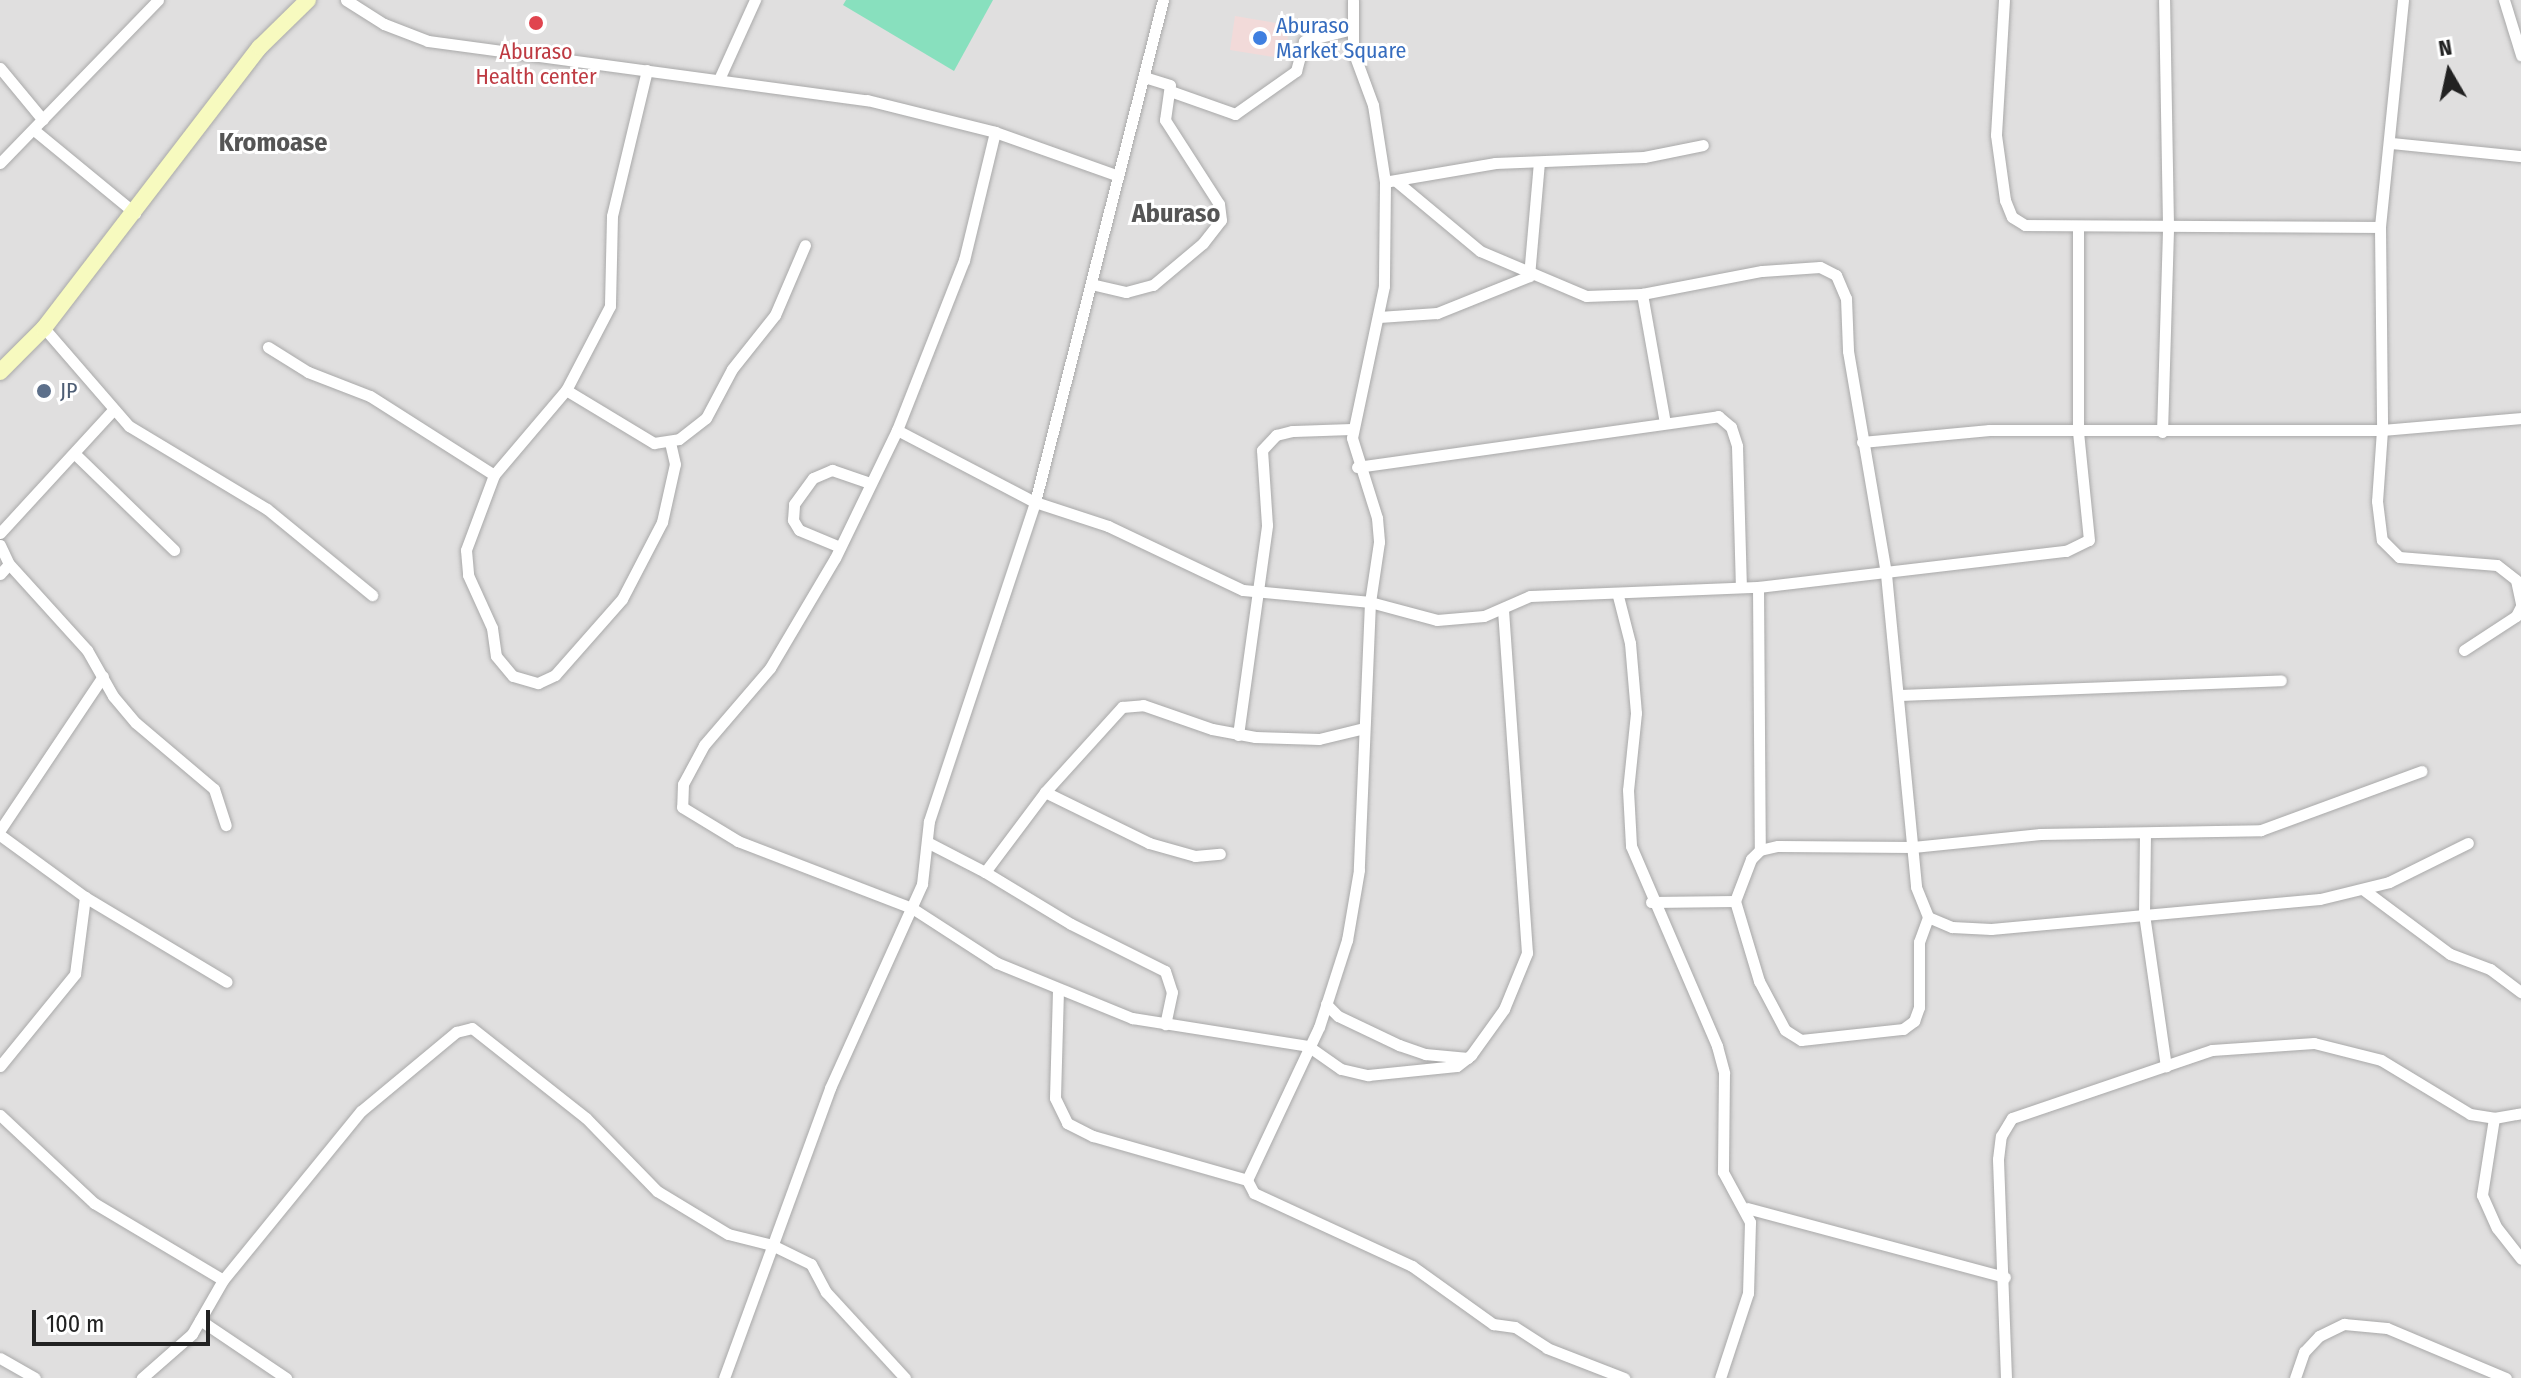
<!DOCTYPE html>
<html>
<head>
<meta charset="utf-8">
<style>
	body { margin:0 }
	#map { position:relative; width:2521px; height:1378px; overflow:hidden; background:#f2efe9; font-family:"Fira Sans Condensed",sans-serif }
	div>[style] { position:absolute }
	[style*='--x'] { left:calc(var(--x)*1px); top:calc(var(--y)*1px); width:calc(var(--w)*1px); rotate:calc(var(--a)*1deg) }
	.residential>* { inset:0; background:#e0dfdf }
	.commercial>* { inset:0; background:#f2dad9 }
	.pitch>* { inset:0; background:#88e0be }
	.roads { filter:drop-shadow(0 0 2px #a9a9a9) drop-shadow(0 0 2px #a9a9a9) }
	.street>* { height:11px; margin:-5.5px; padding:0 5.5px; transform-origin:5.5px; border-radius:5.5px; background:#fff }
	.secondary>* { height:16px; margin:-8px; padding:0 8px; transform-origin:8px; border-radius:8px; background:#f7fabf }
	.dots>* { width:22px; height:22px; translate:-50% -50%; box-sizing:border-box; border:4px solid #fff; border-radius:50% }
	span { translate:-50% -50%; white-space:nowrap; text-align:center; line-height:1.15; -webkit-text-stroke:6px #fff; paint-order:stroke }
	.shop-label { font-size:22px; color:#366cbe }
	.left { translate:0 -50%; text-align:left }
	.health-label { font-size:22px; color:#be3a42 }
	.service-label { font-size:22px; color:#4e5e75 }
	.quarter-label { font-size:26px; color:#555; font-weight:700 }
	.north { position:absolute; left:2409px; top:32px; width:80px; height:80px; -webkit-text-stroke:6px #fff; paint-order:stroke; rotate:351deg; font-size:22px; font-weight:700; line-height:32px; text-align:center; color:#222 }
	.north::after { content:''; display:block; margin:auto; width:28px; height:36px; background:#222; clip-path:polygon(50% 0,100% 100%,50% 72%,0 100%) }
	.scale { position:absolute; left:32px; top:1310px; width:178px; height:36px; box-sizing:border-box; border:4px solid #222; border-top:0; padding-left:10px; font-size:24px; line-height:28px; white-space:nowrap; color:#222; -webkit-text-stroke:6px #fff; paint-order:stroke }
</style>
</head>
<body>
<div id="map">
	<div class="residential">
		<div style="clip-path:polygon(0 0,2521px 0,2521px 1378px,0 1378px)"></div>
	</div>
	<div class="commercial">
		<div style="clip-path:polygon(1235px 16px,1288px 25px,1287px 59px,1230px 50px)"></div>
	</div>
	<div class="pitch">
		<div style="clip-path:polygon(846px 0,993px 0,954px 71px,843px 5px)"></div>
	</div>
	<div class="roads">
		<div class="street">
			<div style="--x:346;--y:0;--w:45;--a:32.3"></div>
			<div style="--x:384;--y:24;--w:47;--a:21.1"></div>
			<div style="--x:428;--y:41;--w:443;--a:7.7"></div>
			<div style="--x:867;--y:100;--w:132;--a:14"></div>
			<div style="--x:995;--y:132;--w:128;--a:19.6"></div>
			<div style="--x:1353;--y:0;--w:51;--a:90"></div>
			<div style="--x:1353;--y:51;--w:58;--a:69.7"></div>
			<div style="--x:1373;--y:105;--w:78;--a:81.1"></div>
			<div style="--x:1385;--y:182;--w:104;--a:90.6"></div>
			<div style="--x:1384;--y:286;--w:155;--a:101.9"></div>
			<div style="--x:1352;--y:438;--w:84;--a:72.6"></div>
			<div style="--x:1377;--y:518;--w:24;--a:85"></div>
			<div style="--x:1379;--y:542;--w:61;--a:98.5"></div>
			<div style="--x:1370;--y:602;--w:268;--a:92.4"></div>
			<div style="--x:1359;--y:870;--w:71;--a:99.7"></div>
			<div style="--x:1347;--y:940;--w:91;--a:107.8"></div>
			<div style="--x:1319;--y:1027;--w:169;--a:115.2"></div>
			<div style="--x:1247;--y:1180;--w:15;--a:62"></div>
			<div style="--x:1254;--y:1193;--w:174;--a:24.8"></div>
			<div style="--x:1412;--y:1266;--w:100;--a:35.6"></div>
			<div style="--x:1493;--y:1324;--w:22;--a:8"></div>
			<div style="--x:1515;--y:1327;--w:38;--a:33"></div>
			<div style="--x:1547;--y:1348;--w:83;--a:21.3"></div>
			<div style="--x:2004;--y:0;--w:135;--a:93.4"></div>
			<div style="--x:1996;--y:135;--w:66;--a:82.1"></div>
			<div style="--x:2005;--y:200;--w:18;--a:68"></div>
			<div style="--x:2012;--y:217;--w:15;--a:32"></div>
			<div style="--x:2025;--y:225;--w:355;--a:0.3"></div>
			<div style="--x:2403;--y:0;--w:228;--a:95.8"></div>
			<div style="--x:2380;--y:227;--w:203;--a:89.4"></div>
			<div style="--x:2382;--y:430;--w:71;--a:94"></div>
			<div style="--x:2377;--y:501;--w:39;--a:83"></div>
			<div style="--x:2382;--y:540;--w:24;--a:45"></div>
			<div style="--x:2399;--y:557;--w:98;--a:4.7"></div>
			<div style="--x:2497;--y:565;--w:24;--a:38"></div>
			<div style="--x:2516;--y:580;--w:24;--a:78"></div>
			<div style="--x:2504;--y:0;--w:58;--a:72.8"></div>
			<div style="--x:0;--y:68;--w:67;--a:50.4"></div>
			<div style="--x:647;--y:70;--w:150;--a:103.5"></div>
			<div style="--x:612;--y:216;--w:90;--a:91.3"></div>
			<div style="--x:610;--y:306;--w:95;--a:117.6"></div>
			<div style="--x:566;--y:390;--w:111;--a:130.3"></div>
			<div style="--x:494;--y:475;--w:80;--a:110.5"></div>
			<div style="--x:466;--y:550;--w:25;--a:85"></div>
			<div style="--x:468;--y:575;--w:58;--a:65.6"></div>
			<div style="--x:492;--y:628;--w:28;--a:82"></div>
			<div style="--x:496;--y:656;--w:26;--a:50"></div>
			<div style="--x:513;--y:676;--w:26;--a:16"></div>
			<div style="--x:538;--y:683;--w:19;--a:-25"></div>
			<div style="--x:555;--y:675;--w:101;--a:-48.6"></div>
			<div style="--x:622;--y:599;--w:87;--a:-62.5"></div>
			<div style="--x:662;--y:522;--w:59;--a:-77.4"></div>
			<div style="--x:675;--y:464;--w:22;--a:-103"></div>
			<div style="--x:720;--y:77;--w:85;--a:-65.6"></div>
			<div style="--x:1173;--y:92;--w:66;--a:19.5"></div>
			<div style="--x:1235;--y:114;--w:75;--a:-35.2"></div>
			<div style="--x:1296;--y:71;--w:31;--a:-75"></div>
			<div style="--x:1304;--y:41;--w:49;--a:-14"></div>
			<div style="--x:34;--y:130;--w:131;--a:39.4"></div>
			<div style="--x:995;--y:132;--w:132;--a:103.6"></div>
			<div style="--x:964;--y:260;--w:183;--a:111.5"></div>
			<div style="--x:897;--y:430;--w:142;--a:115.8"></div>
			<div style="--x:835;--y:558;--w:128;--a:120.6"></div>
			<div style="--x:770;--y:668;--w:101;--a:130.6"></div>
			<div style="--x:704;--y:745;--w:44;--a:118.3"></div>
			<div style="--x:683;--y:784;--w:23;--a:92"></div>
			<div style="--x:682;--y:807;--w:66;--a:31.3"></div>
			<div style="--x:738;--y:841;--w:186;--a:21.1"></div>
			<div style="--x:912;--y:908;--w:101;--a:32.9"></div>
			<div style="--x:997;--y:963;--w:146;--a:22.2"></div>
			<div style="--x:1132;--y:1018;--w:178;--a:9"></div>
			<div style="--x:1308;--y:1046;--w:40;--a:34.9"></div>
			<div style="--x:1341;--y:1069;--w:28;--a:13"></div>
			<div style="--x:1368;--y:1075;--w:89;--a:-5.8"></div>
			<div style="--x:1457;--y:1066;--w:18;--a:-38"></div>
			<div style="--x:1471;--y:1055;--w:57;--a:-54.3"></div>
			<div style="--x:1504;--y:1009;--w:61;--a:-67.7"></div>
			<div style="--x:1527;--y:953;--w:345;--a:-94"></div>
			<div style="--x:2392;--y:143;--w:130;--a:5.8"></div>
			<div style="--x:0;--y:163;--w:227;--a:-45.9"></div>
			<div style="--x:1390;--y:181;--w:107;--a:-9.7"></div>
			<div style="--x:1495;--y:163;--w:149;--a:-2.3"></div>
			<div style="--x:1644;--y:157;--w:60;--a:-11.5"></div>
			<div style="--x:1396;--y:181;--w:109;--a:39.8"></div>
			<div style="--x:1480;--y:251;--w:115;--a:23"></div>
			<div style="--x:1586;--y:296;--w:56;--a:-2"></div>
			<div style="--x:1642;--y:294;--w:122;--a:-10.9"></div>
			<div style="--x:1762;--y:271;--w:58;--a:-3.9"></div>
			<div style="--x:1820;--y:267;--w:18;--a:27"></div>
			<div style="--x:1836;--y:275;--w:25;--a:67"></div>
			<div style="--x:1846;--y:298;--w:53;--a:87.8"></div>
			<div style="--x:1848;--y:351;--w:226;--a:80.3"></div>
			<div style="--x:1886;--y:574;--w:314;--a:84.5"></div>
			<div style="--x:1916;--y:887;--w:32;--a:68"></div>
			<div style="--x:1928;--y:917;--w:26;--a:23"></div>
			<div style="--x:1952;--y:927;--w:39;--a:3"></div>
			<div style="--x:1991;--y:929;--w:330;--a:-5.2"></div>
			<div style="--x:2320;--y:899;--w:71;--a:-13.8"></div>
			<div style="--x:2389;--y:882;--w:88;--a:-26.3"></div>
			<div style="--x:1529;--y:276;--w:114;--a:-85"></div>
			<div style="--x:1091;--y:284;--w:36;--a:13"></div>
			<div style="--x:1126;--y:292;--w:28;--a:-15"></div>
			<div style="--x:1153;--y:285;--w:65;--a:-40"></div>
			<div style="--x:1203;--y:243;--w:29;--a:-52"></div>
			<div style="--x:1221;--y:220;--w:16;--a:-97"></div>
			<div style="--x:1219;--y:204;--w:100;--a:-122.7"></div>
			<div style="--x:1165;--y:120;--w:35;--a:-82"></div>
			<div style="--x:1170;--y:85;--w:27;--a:-163"></div>
			<div style="--x:1642;--y:294;--w:131;--a:79.9"></div>
			<div style="--x:1379;--y:317;--w:58;--a:-3.9"></div>
			<div style="--x:1437;--y:313;--w:99;--a:-21.9"></div>
			<div style="--x:44;--y:328;--w:130;--a:49.1"></div>
			<div style="--x:129;--y:426;--w:161;--a:31"></div>
			<div style="--x:267;--y:509;--w:136;--a:39.3"></div>
			<div style="--x:268;--y:347;--w:47;--a:32"></div>
			<div style="--x:308;--y:372;--w:66;--a:21.2"></div>
			<div style="--x:370;--y:396;--w:147;--a:32.5"></div>
			<div style="--x:566;--y:390;--w:103;--a:31.1"></div>
			<div style="--x:654;--y:443;--w:25;--a:-9"></div>
			<div style="--x:679;--y:439;--w:34;--a:-38"></div>
			<div style="--x:706;--y:418;--w:55;--a:-62"></div>
			<div style="--x:732;--y:369;--w:69;--a:-51.5"></div>
			<div style="--x:775;--y:315;--w:76;--a:-66.8"></div>
			<div style="--x:897;--y:430;--w:156;--a:27.6"></div>
			<div style="--x:1035;--y:502;--w:77;--a:18.2"></div>
			<div style="--x:1108;--y:526;--w:149;--a:25.4"></div>
			<div style="--x:1243;--y:590;--w:128;--a:5.4"></div>
			<div style="--x:1370;--y:602;--w:69;--a:15"></div>
			<div style="--x:1437;--y:620;--w:47;--a:-4.9"></div>
			<div style="--x:1484;--y:616;--w:50;--a:-23.5"></div>
			<div style="--x:1530;--y:596;--w:228;--a:-2.3"></div>
			<div style="--x:1758;--y:587;--w:310;--a:-6.7"></div>
			<div style="--x:2066;--y:551;--w:25;--a:-26"></div>
			<div style="--x:2089;--y:540;--w:110;--a:-95.8"></div>
			<div style="--x:2078;--y:431;--w:203;--a:-90"></div>
			<div style="--x:2162;--y:432;--w:207;--a:-88.3"></div>
			<div style="--x:2168;--y:225;--w:225;--a:-91"></div>
			<div style="--x:1862;--y:442;--w:128;--a:-5.4"></div>
			<div style="--x:1989;--y:430;--w:393;--a:0"></div>
			<div style="--x:2382;--y:430;--w:140;--a:-4.9"></div>
			<div style="--x:75;--y:454;--w:138;--a:44.1"></div>
			<div style="--x:1357;--y:467;--w:365;--a:-8"></div>
			<div style="--x:1718;--y:416;--w:17;--a:40"></div>
			<div style="--x:1731;--y:427;--w:20;--a:72"></div>
			<div style="--x:1737;--y:446;--w:139;--a:88.4"></div>
			<div style="--x:0;--y:533;--w:168;--a:-47.4"></div>
			<div style="--x:0;--y:545;--w:21;--a:65"></div>
			<div style="--x:9;--y:564;--w:116;--a:47.8"></div>
			<div style="--x:87;--y:650;--w:53;--a:60.5"></div>
			<div style="--x:113;--y:696;--w:35;--a:50"></div>
			<div style="--x:136;--y:723;--w:102;--a:40.2"></div>
			<div style="--x:214;--y:789;--w:38;--a:72"></div>
			<div style="--x:840;--y:547;--w:44;--a:-157.5"></div>
			<div style="--x:799;--y:530;--w:12;--a:-121"></div>
			<div style="--x:793;--y:520;--w:16;--a:-86"></div>
			<div style="--x:794;--y:504;--w:32;--a:-54"></div>
			<div style="--x:813;--y:478;--w:21;--a:-23"></div>
			<div style="--x:832;--y:470;--w:40;--a:18.9"></div>
			<div style="--x:0;--y:574;--w:13;--a:-48"></div>
			<div style="--x:1758;--y:587;--w:263;--a:89.6"></div>
			<div style="--x:1618;--y:596;--w:49;--a:75.7"></div>
			<div style="--x:1630;--y:643;--w:70;--a:85.1"></div>
			<div style="--x:1636;--y:713;--w:77;--a:95.9"></div>
			<div style="--x:1628;--y:790;--w:56;--a:86.9"></div>
			<div style="--x:1631;--y:846;--w:218;--a:66.7"></div>
			<div style="--x:1717;--y:1046;--w:28;--a:75"></div>
			<div style="--x:1724;--y:1073;--w:99;--a:90.6"></div>
			<div style="--x:1723;--y:1172;--w:57;--a:61.6"></div>
			<div style="--x:1750;--y:1222;--w:71;--a:91.6"></div>
			<div style="--x:1748;--y:1293;--w:89;--a:108.2"></div>
			<div style="--x:2464;--y:650;--w:62;--a:-33.2"></div>
			<div style="--x:2516;--y:616;--w:11;--a:-63"></div>
			<div style="--x:1899;--y:695;--w:382;--a:-2.2"></div>
			<div style="--x:1238;--y:735;--w:212;--a:-82.1"></div>
			<div style="--x:1267;--y:525;--w:75;--a:-93.8"></div>
			<div style="--x:1262;--y:450;--w:21;--a:-47"></div>
			<div style="--x:1276;--y:435;--w:16;--a:-14"></div>
			<div style="--x:1292;--y:431;--w:61;--a:-1.9"></div>
			<div style="--x:1045;--y:792;--w:116;--a:26.1"></div>
			<div style="--x:1149;--y:843;--w:48;--a:15.8"></div>
			<div style="--x:1195;--y:856;--w:25;--a:-5"></div>
			<div style="--x:0;--y:830;--w:185;--a:-56.2"></div>
			<div style="--x:2145;--y:833;--w:81;--a:90.7"></div>
			<div style="--x:2144;--y:914;--w:154;--a:81.8"></div>
			<div style="--x:0;--y:835;--w:105;--a:36.1"></div>
			<div style="--x:85;--y:897;--w:165;--a:30.9"></div>
			<div style="--x:927;--y:842;--w:65;--a:27.3"></div>
			<div style="--x:985;--y:872;--w:100;--a:-53.1"></div>
			<div style="--x:1045;--y:792;--w:115;--a:-47.8"></div>
			<div style="--x:1122;--y:707;--w:21;--a:-5"></div>
			<div style="--x:1143;--y:705;--w:73;--a:19.2"></div>
			<div style="--x:1212;--y:729;--w:44;--a:10.5"></div>
			<div style="--x:1255;--y:737;--w:64;--a:1.8"></div>
			<div style="--x:1319;--y:739;--w:46;--a:-13.7"></div>
			<div style="--x:985;--y:872;--w:100;--a:31.2"></div>
			<div style="--x:1071;--y:924;--w:105;--a:26.6"></div>
			<div style="--x:1165;--y:971;--w:22;--a:72"></div>
			<div style="--x:1172;--y:992;--w:33;--a:102"></div>
			<div style="--x:2364;--y:890;--w:107;--a:36.7"></div>
			<div style="--x:2450;--y:954;--w:43;--a:20.6"></div>
			<div style="--x:2490;--y:969;--w:39;--a:37"></div>
			<div style="--x:1735;--y:901;--w:84;--a:73.3"></div>
			<div style="--x:1759;--y:981;--w:55;--a:62"></div>
			<div style="--x:1785;--y:1030;--w:19;--a:32"></div>
			<div style="--x:1801;--y:1040;--w:103;--a:-6.2"></div>
			<div style="--x:1903;--y:1029;--w:14;--a:-36"></div>
			<div style="--x:1914;--y:1021;--w:15;--a:-70"></div>
			<div style="--x:1919;--y:1007;--w:65;--a:-90"></div>
			<div style="--x:1919;--y:942;--w:27;--a:-70"></div>
			<div style="--x:1651;--y:902;--w:84;--a:-0.7"></div>
			<div style="--x:1735;--y:901;--w:45;--a:-69.1"></div>
			<div style="--x:1751;--y:859;--w:13;--a:-45"></div>
			<div style="--x:1760;--y:850;--w:18;--a:-13"></div>
			<div style="--x:1778;--y:846;--w:135;--a:0.4"></div>
			<div style="--x:1913;--y:847;--w:128;--a:-5.8"></div>
			<div style="--x:2040;--y:834;--w:221;--a:-1"></div>
			<div style="--x:2261;--y:830;--w:171;--a:-20.2"></div>
			<div style="--x:1058;--y:990;--w:108;--a:91.6"></div>
			<div style="--x:1055;--y:1098;--w:28;--a:64"></div>
			<div style="--x:1067;--y:1123;--w:29;--a:27"></div>
			<div style="--x:1093;--y:1136;--w:160;--a:15.9"></div>
			<div style="--x:1326;--y:1004;--w:17;--a:45"></div>
			<div style="--x:1338;--y:1016;--w:68;--a:25.4"></div>
			<div style="--x:1399;--y:1045;--w:28;--a:19"></div>
			<div style="--x:1425;--y:1054;--w:43;--a:5.3"></div>
			<div style="--x:0;--y:1066;--w:119;--a:-50.8"></div>
			<div style="--x:75;--y:974;--w:78;--a:-82.6"></div>
			<div style="--x:0;--y:1115;--w:129;--a:43.1"></div>
			<div style="--x:94;--y:1203;--w:150;--a:30.8"></div>
			<div style="--x:223;--y:1280;--w:62;--a:119.9"></div>
			<div style="--x:192;--y:1334;--w:67;--a:138.7"></div>
			<div style="--x:2494;--y:1118;--w:78;--a:98.9"></div>
			<div style="--x:2482;--y:1195;--w:36;--a:66"></div>
			<div style="--x:2497;--y:1228;--w:39;--a:52"></div>
			<div style="--x:1747;--y:1208;--w:267;--a:15"></div>
			<div style="--x:223;--y:1280;--w:218;--a:-50.8"></div>
			<div style="--x:361;--y:1111;--w:124;--a:-39.7"></div>
			<div style="--x:456;--y:1032;--w:16;--a:-14"></div>
			<div style="--x:472;--y:1028;--w:145;--a:38.3"></div>
			<div style="--x:586;--y:1118;--w:102;--a:45.8"></div>
			<div style="--x:657;--y:1191;--w:83;--a:31.2"></div>
			<div style="--x:728;--y:1234;--w:45;--a:14"></div>
			<div style="--x:772;--y:1245;--w:43;--a:26"></div>
			<div style="--x:811;--y:1264;--w:32;--a:62"></div>
			<div style="--x:826;--y:1292;--w:117;--a:47.4"></div>
			<div style="--x:200;--y:1320;--w:104;--a:34"></div>
			<div style="--x:0;--y:1358;--w:40;--a:29.7"></div>
			<div style="--x:724;--y:1378;--w:309;--a:-69.9"></div>
			<div style="--x:830;--y:1088;--w:224;--a:-65.7"></div>
			<div style="--x:922;--y:884;--w:63;--a:-83.7"></div>
			<div style="--x:929;--y:821;--w:336;--a:-71.6"></div>
			<div style="--x:1035;--y:502;--w:518;--a:-75.7"></div>
			<div style="--x:2006;--y:1378;--w:219;--a:-92.1"></div>
			<div style="--x:1998;--y:1159;--w:23;--a:-83"></div>
			<div style="--x:2001;--y:1136;--w:21;--a:-59"></div>
			<div style="--x:2012;--y:1118;--w:211;--a:-18.8"></div>
			<div style="--x:2212;--y:1050;--w:102;--a:-3.9"></div>
			<div style="--x:2314;--y:1043;--w:69;--a:14.2"></div>
			<div style="--x:2381;--y:1060;--w:104;--a:31.2"></div>
			<div style="--x:2470;--y:1114;--w:24;--a:9"></div>
			<div style="--x:2494;--y:1118;--w:27;--a:-10"></div>
			<div style="--x:2295;--y:1378;--w:28;--a:-71"></div>
			<div style="--x:2304;--y:1352;--w:22;--a:-47"></div>
			<div style="--x:2319;--y:1336;--w:28;--a:-26"></div>
			<div style="--x:2344;--y:1324;--w:43;--a:5.3"></div>
			<div style="--x:2387;--y:1328;--w:129;--a:22.8"></div>
		</div>
		<div class="secondary">
			<div style="--x:0;--y:372;--w:62;--a:-45"></div>
			<div style="--x:44;--y:328;--w:354;--a:-52.5"></div>
			<div style="--x:260;--y:47;--w:67;--a:-44.4"></div>
		</div>
	</div>
	<div class="dots">
		<div style="left:536px;top:23px;background:#e0444e"></div>
		<div style="left:1260px;top:38px;background:#3f7fe0"></div>
		<div style="left:44px;top:391px;background:#5c6f8a"></div>
	</div>
	<div class="shop-label">
		<span class="left" style="left:1276px;top:38px">Aburaso<br>Market Square</span>
	</div>
	<div class="health-label">
		<span style="left:536px;top:64px">Aburaso<br>Health center</span>
	</div>
	<div class="service-label">
		<span class="left" style="left:60px;top:391px">JP</span>
	</div>
	<div class="quarter-label">
		<span style="left:273px;top:143px">Kromoase</span>
		<span style="left:1176px;top:214px">Aburaso</span>
	</div>
	<div class="north">N</div>
	<div class="scale">100 m</div>
</div>
</body>
</html>
